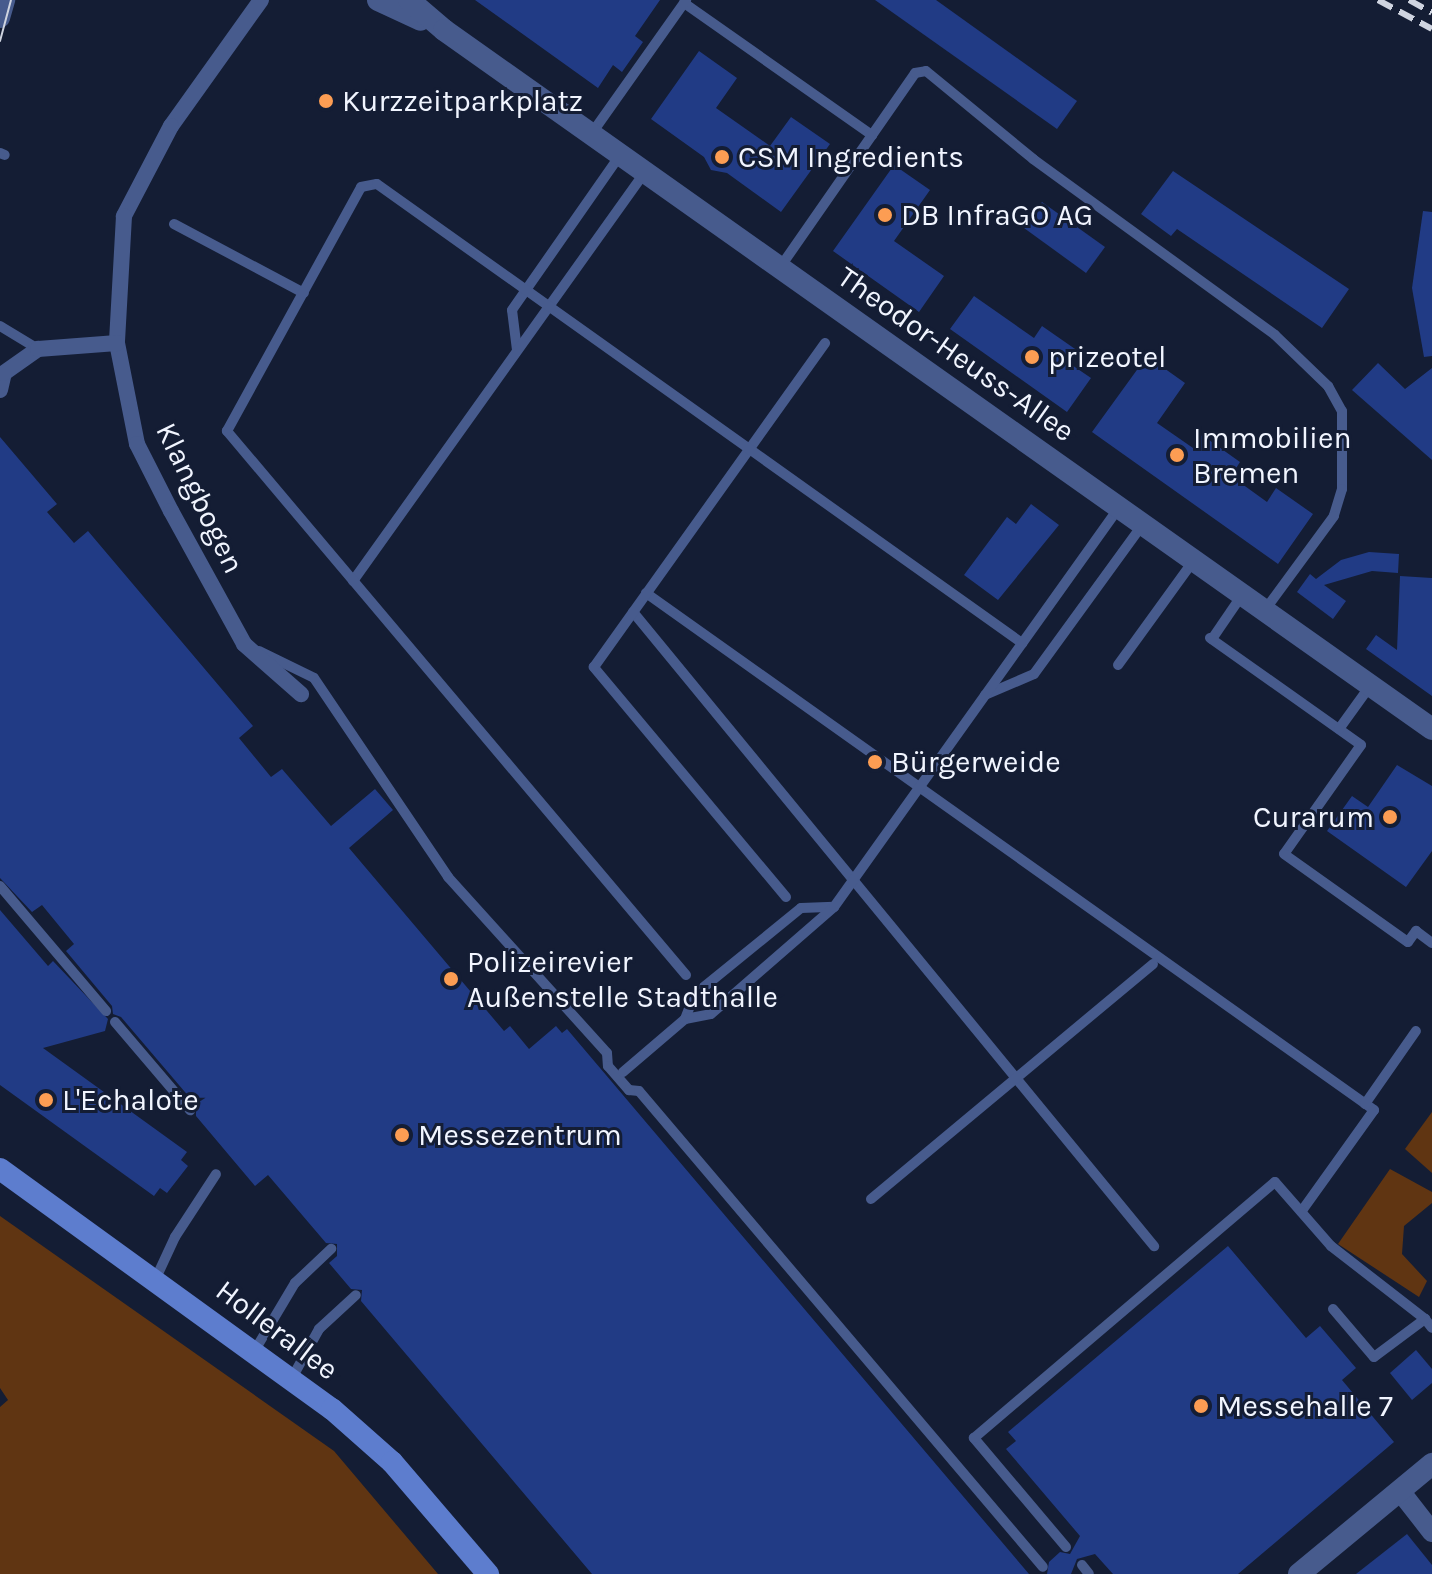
<!DOCTYPE html>
<html>
<head>
<meta charset="utf-8">
<style>
	body { margin:0 }
	#map { position:relative; width:1432px; height:1574px; overflow:hidden; background:#141d34; font-family:Karla,sans-serif }
	div>[style] { position:absolute }
	[style*='--x'] { left:calc(var(--x)*1px); top:calc(var(--y)*1px); width:calc(var(--w)*1px); rotate:calc(var(--a)*1deg) }
	.forest>* { inset:0; background:#603512 }
	.building>* { inset:0; background:#213b85 }
	.service>* { height:10px; margin:-5px; padding:0 5px; transform-origin:5px; border-radius:5px; background:#475b8d }
	.pedestrian>* { height:16px; margin:-8px; padding:0 8px; transform-origin:8px; border-radius:8px; background:#475b8d }
	.minor>* { height:20px; margin:-10px; padding:0 10px; transform-origin:10px; border-radius:10px; background:#475b8d }
	.tertiary>* { height:22px; margin:-11px; padding:0 11px; transform-origin:11px; border-radius:11px; background:#475b8d }
	.secondary>* { height:22px; margin:-11px; padding:0 11px; transform-origin:11px; border-radius:11px; background:#5d7dce }
	.tram>* { height:2px; margin:-1px; padding:0 1px; transform-origin:1px; border-radius:1px; background:#cfd4e0 }
	.rail>* { height:6px; margin-top:-3px; transform-origin:0; background:repeating-linear-gradient(90deg,#cfd4e0 0 16px,transparent 0 24px) }
	.dots>* { width:22px; height:22px; translate:-50% -50%; box-sizing:border-box; border:4px solid #141d34; border-radius:50% }
	span { translate:-50% -50%; white-space:nowrap; text-align:center; line-height:1.15; -webkit-text-stroke:6px #141d34; paint-order:stroke }
	.poi-label { font-size:30px; color:#f1f5ff }
	.left { translate:0 -50%; text-align:left }
	.right { translate:-100% -50%; text-align:right }
	.street-label { font-size:30px; color:#f1f5ff }
</style>
</head>
<body>
<div id="map">
	<div class="forest">
		<div style="clip-path:polygon(1432px 1112px,1432px 1173px,1405px 1149px)"></div>
		<div style="clip-path:polygon(1390px 1169px,1432px 1192px,1432px 1203px,1404px 1226px,1402px 1254px,1427px 1281px,1419px 1297px,1338px 1244px)"></div>
		<div style="clip-path:polygon(0 1216px,334px 1451px,438px 1574px,0 1574px,0 1407px,8px 1400px,0 1388px)"></div>
	</div>
	<div class="building">
		<div style="clip-path:polygon(475px 0,660px 0,635px 36px,643px 42px,622px 72px,613px 65px,598px 88px)"></div>
		<div style="clip-path:polygon(875px 0,936px 0,1077px 101px,1057px 129px)"></div>
		<div style="clip-path:polygon(699px 51px,737px 78px,716px 108px,770px 146px,791px 117px,830px 144px,781px 212px,727px 173px,711px 170px,704px 157px,651px 119px)"></div>
		<div style="clip-path:polygon(894px 165px,930px 190px,894px 241px,944px 276px,919px 312px,833px 251px)"></div>
		<div style="clip-path:polygon(1173px 171px,1349px 289px,1322px 328px,1177px 229px,1171px 236px,1141px 214px)"></div>
		<div style="clip-path:polygon(1042px 202px,1105px 247px,1086px 273px,1024px 228px)"></div>
		<div style="clip-path:polygon(1423px 211px,1432px 212px,1432px 356px,1424px 357px,1412px 288px)"></div>
		<div style="clip-path:polygon(974px 296px,1034px 338px,1042px 326px,1078px 351px,1069px 363px,1091px 378px,1067px 412px,950px 329px)"></div>
		<div style="clip-path:polygon(1147px 356px,1185px 383px,1157px 423px,1193px 448px,1202px 435px,1240px 462px,1231px 476px,1267px 502px,1276px 488px,1313px 514px,1278px 564px,1092px 432px)"></div>
		<div style="clip-path:polygon(1378px 363px,1405px 389px,1432px 368px,1432px 460px,1352px 390px)"></div>
		<div style="clip-path:polygon(0 437px,57px 504px,47px 512px,74px 543px,88px 531px,253px 726px,239px 738px,271px 777px,282px 769px,331px 826px,375px 789px,393px 810px,349px 848px,504px 1031px,510px 1026px,529px 1049px,556px 1026px,562px 1033px,567px 1029px,1029px 1574px,592px 1574px,361px 1301px,362px 1290px,351px 1289px,329px 1263px,337px 1256px,337px 1244px,326px 1243px,268px 1175px,255px 1186px,196px 1116px,196px 1105px,121px 1017px,113px 1014px,112px 1006px,66px 951px,74px 944px,42px 905px,32px 912px,0 878px)"></div>
		<div style="clip-path:polygon(1031px 504px,1059px 525px,998px 600px,964px 575px,1007px 517px,1016px 524px)"></div>
		<div style="clip-path:polygon(1369px 552px,1399px 554px,1398px 573px,1372px 571px,1324px 585px,1346px 601px,1333px 619px,1297px 592px,1310px 574px,1316px 579px,1341px 560px)"></div>
		<div style="clip-path:polygon(1400px 576px,1432px 578px,1432px 696px,1366px 649px,1376px 635px,1397px 650px)"></div>
		<div style="clip-path:polygon(1397px 765px,1432px 786px,1432px 851px,1406px 887px,1327px 831px,1352px 796px,1368px 807px)"></div>
		<div style="clip-path:polygon(0 910px,48px 966px,53px 961px,108px 1019px,105px 1031px,43px 1048px,187px 1152px,181px 1160px,188px 1166px,167px 1193px,160px 1188px,154px 1196px,0 1085px)"></div>
		<div style="clip-path:polygon(1228px 1246px,1306px 1338px,1320px 1326px,1356px 1368px,1342px 1380px,1394px 1442px,1238px 1574px,1113px 1574px,1095px 1554px,1077px 1559px,1071px 1574px,1047px 1574px,1049px 1562px,1060px 1552px,1070px 1554px,1080px 1536px,1006px 1449px,1016px 1441px,1008px 1432px)"></div>
		<div style="clip-path:polygon(1416px 1350px,1432px 1369px,1432px 1383px,1412px 1400px,1390px 1373px)"></div>
		<div style="clip-path:polygon(1407px 1534px,1432px 1565px,1432px 1574px,1356px 1574px)"></div>
	</div>
	<div class="service">
		<div style="--x:684;--y:3;--w:230;--a:35.1"></div>
		<div style="--x:592;--y:133;--w:163;--a:-54.7"></div>
		<div style="--x:0;--y:153;--w:5;--a:22"></div>
		<div style="--x:174;--y:224;--w:147;--a:28"></div>
		<div style="--x:781;--y:266;--w:235;--a:-55.2"></div>
		<div style="--x:915;--y:73;--w:11;--a:-10"></div>
		<div style="--x:926;--y:71;--w:139;--a:39.4"></div>
		<div style="--x:1033;--y:159;--w:299;--a:36"></div>
		<div style="--x:1275;--y:335;--w:74;--a:43.9"></div>
		<div style="--x:1328;--y:386;--w:29;--a:61"></div>
		<div style="--x:1342;--y:411;--w:78;--a:90"></div>
		<div style="--x:1342;--y:489;--w:28;--a:107"></div>
		<div style="--x:1334;--y:516;--w:117;--a:126.3"></div>
		<div style="--x:0;--y:326;--w:44;--a:31.2"></div>
		<div style="--x:517;--y:350;--w:40;--a:-97.1"></div>
		<div style="--x:512;--y:310;--w:189;--a:-55.1"></div>
		<div style="--x:353;--y:581;--w:503;--a:-54.48"></div>
		<div style="--x:646;--y:593;--w:893;--a:35.38"></div>
		<div style="--x:1374;--y:1110;--w:125;--a:125.6"></div>
		<div style="--x:633;--y:612;--w:821;--a:50.59"></div>
		<div style="--x:1210;--y:638;--w:185;--a:35.3"></div>
		<div style="--x:1361;--y:745;--w:133;--a:125.2"></div>
		<div style="--x:1284;--y:854;--w:152;--a:35.4"></div>
		<div style="--x:1408;--y:942;--w:14;--a:-54"></div>
		<div style="--x:1416;--y:931;--w:20;--a:37"></div>
		<div style="--x:1212;--y:639;--w:53;--a:-55.7"></div>
		<div style="--x:259;--y:651;--w:61;--a:26.1"></div>
		<div style="--x:314;--y:678;--w:240;--a:56"></div>
		<div style="--x:448;--y:877;--w:237;--a:47.9"></div>
		<div style="--x:607;--y:1053;--w:13;--a:86"></div>
		<div style="--x:608;--y:1066;--w:32;--a:49"></div>
		<div style="--x:629;--y:1090;--w:10;--a:6"></div>
		<div style="--x:639;--y:1091;--w:624;--a:49.68"></div>
		<div style="--x:1118;--y:665;--w:130;--a:-54.1"></div>
		<div style="--x:985;--y:695;--w:53;--a:-23.2"></div>
		<div style="--x:1034;--y:674;--w:185;--a:-54"></div>
		<div style="--x:1339;--y:729;--w:53;--a:-54.2"></div>
		<div style="--x:0;--y:886;--w:164;--a:49.7"></div>
		<div style="--x:786;--y:897;--w:300;--a:-129.9"></div>
		<div style="--x:594;--y:667;--w:398;--a:-54.5"></div>
		<div style="--x:686;--y:975;--w:712;--a:-130.16"></div>
		<div style="--x:227;--y:431;--w:278;--a:-61.2"></div>
		<div style="--x:361;--y:187;--w:16;--a:-11"></div>
		<div style="--x:377;--y:184;--w:792;--a:35.44"></div>
		<div style="--x:685;--y:1019;--w:26;--a:-69"></div>
		<div style="--x:694;--y:995;--w:138;--a:-39.1"></div>
		<div style="--x:801;--y:908;--w:33;--a:-2"></div>
		<div style="--x:115;--y:1022;--w:116;--a:49.6"></div>
		<div style="--x:623;--y:1072;--w:82;--a:-40.5"></div>
		<div style="--x:685;--y:1019;--w:26;--a:-11"></div>
		<div style="--x:711;--y:1014;--w:163;--a:-41"></div>
		<div style="--x:834;--y:907;--w:491;--a:-54.5"></div>
		<div style="--x:1365;--y:1104;--w:89;--a:-55.1"></div>
		<div style="--x:871;--y:1199;--w:367;--a:-39.8"></div>
		<div style="--x:156;--y:1278;--w:45;--a:-65.1"></div>
		<div style="--x:175;--y:1237;--w:75;--a:-56.9"></div>
		<div style="--x:1333;--y:1309;--w:63;--a:49.5"></div>
		<div style="--x:1374;--y:1357;--w:64;--a:-36.7"></div>
		<div style="--x:1425;--y:1319;--w:11;--a:52"></div>
		<div style="--x:255;--y:1350;--w:78;--a:-59.2"></div>
		<div style="--x:295;--y:1283;--w:50;--a:-43.4"></div>
		<div style="--x:292;--y:1378;--w:56;--a:-61.1"></div>
		<div style="--x:319;--y:1329;--w:50;--a:-42.6"></div>
		<div style="--x:1066;--y:1547;--w:143;--a:-130.2"></div>
		<div style="--x:974;--y:1438;--w:395;--a:-40.4"></div>
		<div style="--x:1275;--y:1182;--w:85;--a:48.8"></div>
		<div style="--x:1331;--y:1246;--w:119;--a:37.8"></div>
		<div style="--x:1082;--y:1565;--w:11;--a:52"></div>
	</div>
	<div class="pedestrian">
		<div style="--x:261;--y:0;--w:155;--a:125.5"></div>
		<div style="--x:171;--y:126;--w:102;--a:117.6"></div>
		<div style="--x:124;--y:216;--w:127;--a:93.2"></div>
		<div style="--x:117;--y:343;--w:103;--a:78.8"></div>
		<div style="--x:137;--y:444;--w:75;--a:63.1"></div>
		<div style="--x:171;--y:511;--w:152;--a:61.2"></div>
		<div style="--x:244;--y:644;--w:76;--a:41.3"></div>
		<div style="--x:0;--y:390;--w:17;--a:-77"></div>
		<div style="--x:4;--y:373;--w:42;--a:-35.2"></div>
		<div style="--x:38;--y:349;--w:79;--a:-4.3"></div>
	</div>
	<div class="minor">
		<div style="--x:0;--y:18;--w:19;--a:-74"></div>
		<div style="--x:1400;--y:1491;--w:52;--a:52"></div>
	</div>
	<div class="tertiary">
		<div style="--x:378;--y:0;--w:47;--a:24.9"></div>
		<div style="--x:409;--y:0;--w:46;--a:40.6"></div>
		<div style="--x:444;--y:30;--w:1210;--a:35.28"></div>
		<div style="--x:1299;--y:1574;--w:173;--a:-39.6"></div>
	</div>
	<div class="secondary">
		<div style="--x:0;--y:1169;--w:410;--a:35.9"></div>
		<div style="--x:332;--y:1409;--w:80;--a:41.5"></div>
		<div style="--x:392;--y:1462;--w:148;--a:49.4"></div>
	</div>
	<div class="tram">
		<div style="--x:0;--y:41;--w:42;--a:-75"></div>
	</div>
	<div class="rail">
		<div style="--x:1378;--y:0;--w:61;--a:28.2"></div>
		<div style="--x:1409;--y:0;--w:26;--a:29"></div>
	</div>
	<div class="dots">
		<div style="left:326px;top:101px;background:#fc9d53"></div>
		<div style="left:722px;top:157px;background:#fc9d53"></div>
		<div style="left:885px;top:215px;background:#fc9d53"></div>
		<div style="left:1032px;top:357px;background:#fc9d53"></div>
		<div style="left:1177px;top:455px;background:#fc9d53"></div>
		<div style="left:875px;top:762px;background:#fc9d53"></div>
		<div style="left:1390px;top:817px;background:#fc9d53"></div>
		<div style="left:451px;top:979px;background:#fc9d53"></div>
		<div style="left:46px;top:1100px;background:#fc9d53"></div>
		<div style="left:402px;top:1135px;background:#fc9d53"></div>
		<div style="left:1201px;top:1406px;background:#fc9d53"></div>
	</div>
	<div class="poi-label">
		<span class="left" style="left:342px;top:101px">Kurzzeitparkplatz</span>
		<span class="left" style="left:738px;top:157px">CSM Ingredients</span>
		<span class="left" style="left:901px;top:215px">DB InfraGO AG</span>
		<span class="left" style="left:1048px;top:357px">prizeotel</span>
		<span class="left" style="left:1193px;top:455px">Immobilien<br>Bremen</span>
		<span class="left" style="left:891px;top:762px">Bürgerweide</span>
		<span class="right" style="left:1374px;top:817px">Curarum</span>
		<span class="left" style="left:467px;top:979px">Polizeirevier<br>Außenstelle Stadthalle</span>
		<span class="left" style="left:62px;top:1100px">L'Echalote</span>
		<span class="left" style="left:418px;top:1135px">Messezentrum</span>
		<span class="left" style="left:1217px;top:1406px">Messehalle 7</span>
	</div>
	<div class="street-label">
		<span style="left:956px;top:354px;rotate:35deg">Theodor-Heuss-Allee</span>
		<span style="left:200px;top:498px;rotate:64deg">Klangbogen</span>
		<span style="left:277px;top:1330px;rotate:37deg">Hollerallee</span>
	</div>
</div>
</body>
</html>
